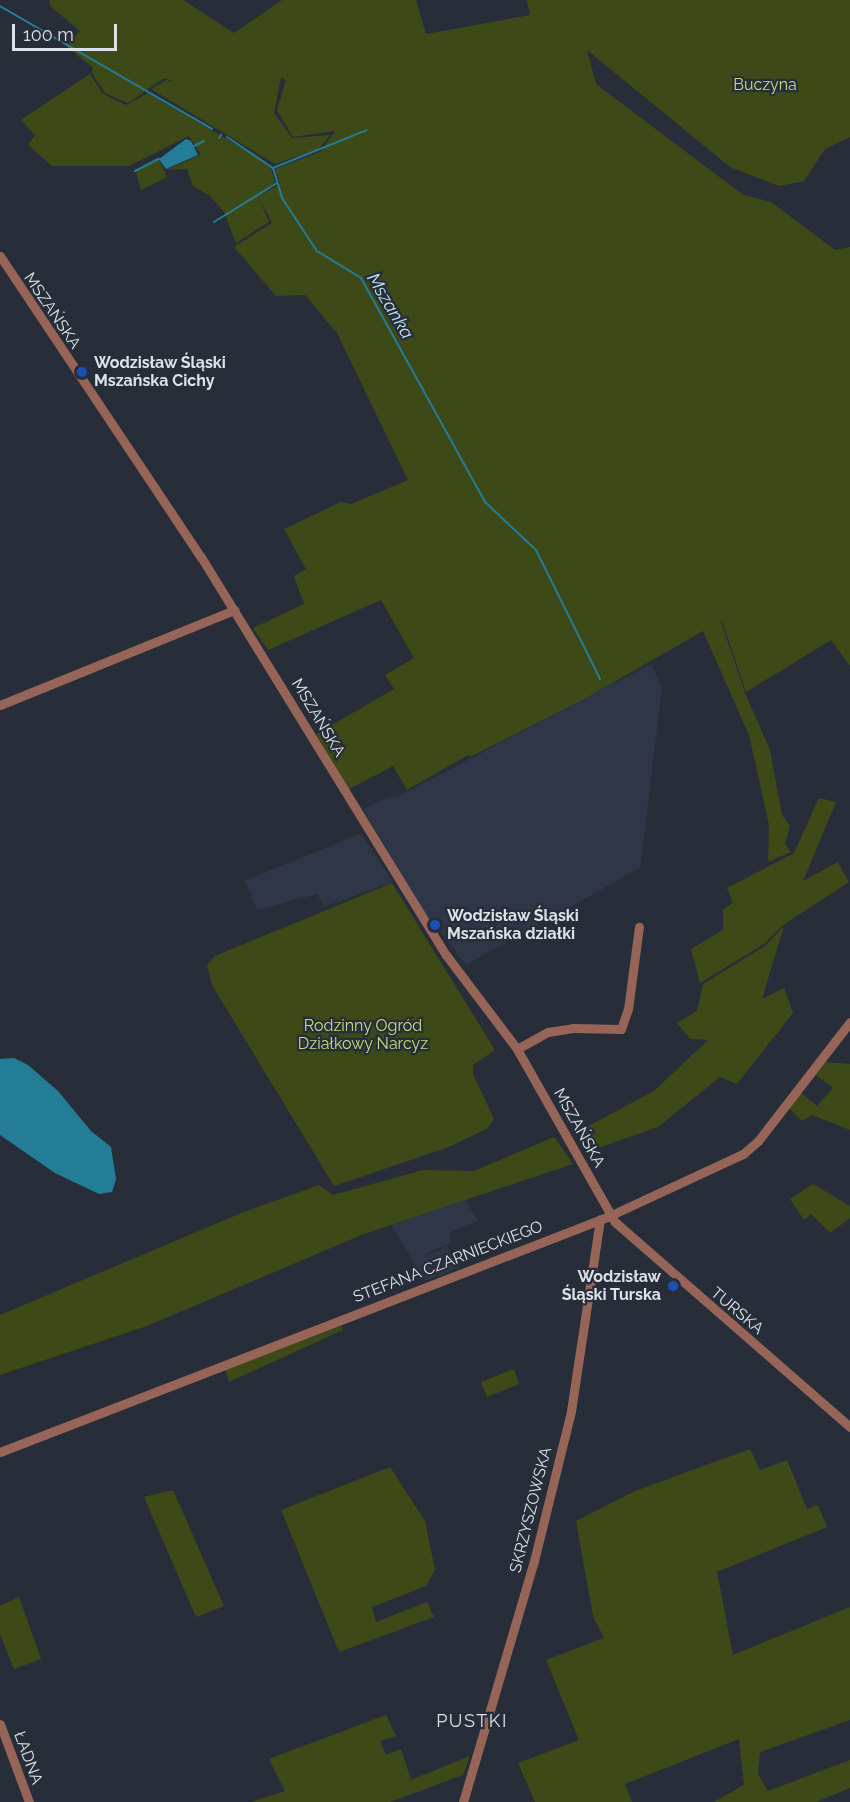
<!DOCTYPE html>
<html>
<head>
<meta charset="utf-8">
<style>
	body { margin:0 }
	#map { position:relative; width:850px; height:1802px; overflow:hidden; background:#272e39; font-family:Raleway,sans-serif }
	div>[style] { position:absolute }
	[style*='--x'] { left:calc(var(--x)*1px); top:calc(var(--y)*1px); width:calc(var(--w)*1px); rotate:calc(var(--a)*1deg) }
	.built>* { inset:0; background:#2e3647 }
	.green>* { inset:0; background:#3d4a17 }
	.water>* { inset:0; background:#237d97 }
	.stream>* { height:2px; margin:-1px; padding:0 1px; transform-origin:1px; border-radius:1px; background:#237d97 }
	.minor>* { height:9px; margin:-4.5px; padding:0 4.5px; transform-origin:4.5px; border-radius:4.5px; background:#976558 }
	.dots>* { width:16px; height:16px; translate:-50% -50%; box-sizing:border-box; border:3px solid #272e39; border-radius:50% }
	span { translate:-50% -50%; white-space:nowrap; text-align:center; line-height:1.15; -webkit-text-stroke:4.5px #272e39; paint-order:stroke }
	.park-label { font-size:16px; color:#c5df83 }
	.street-label { font-size:16px; color:#dde1e9 }
	.poi-label { font-size:16px; color:#dde1e9; font-weight:700 }
	.left { translate:0 -50%; text-align:left }
	.right { translate:-100% -50%; text-align:right }
	.water-label { font-size:18px; color:#bde7f6; font-style:italic }
	.neighbourhood-label { font-size:18px; color:#dde1e9; letter-spacing:1.5px }
	.scale { position:absolute; left:12px; top:24px; width:105px; height:27px; box-sizing:border-box; border:3px solid #dde1e9; border-top:0; padding-left:8px; font-size:18px; line-height:21px; white-space:nowrap; color:#dde1e9; -webkit-text-stroke:4px #272e39; paint-order:stroke }
</style>
</head>
<body>
<div id="map">
	<div class="built">
		<div style="clip-path:polygon(651px 664px,662px 688px,640px 868px,466px 965px,423px 910px,363px 809px,391px 796px,395px 798px)"></div>
		<div style="clip-path:polygon(361px 833px,393px 882px,324px 907px,317px 894px,257px 910px,245px 881px)"></div>
		<div style="clip-path:polygon(464px 1198px,478px 1221px,449px 1233px,451px 1243px,426px 1254px,438px 1276px,425px 1281px,391px 1224px)"></div>
		<div style="clip-path:polygon(447px 1246px,460px 1267px,439px 1276px,427px 1255px)"></div>
	</div>
	<div class="green">
		<div style="clip-path:polygon(50px 0,183px 0,234px 33px,282px 0,416px 0,426px 34px,530px 15px,527px 0,850px 0,850px 137px,825px 149px,804px 181px,779px 186px,730px 167px,587px 50px,596px 84px,714px 173px,744px 195px,771px 202px,835px 250px,850px 247px,850px 666px,831px 640px,746px 692px,722px 621px,710px 628px,721px 622px,745px 693px,770px 750px,782px 815px,790px 826px,785px 844px,791px 852px,768px 862px,769px 825px,749px 735px,703px 631px,588px 697px,470px 757px,468px 755px,407px 790px,393px 766px,347px 790px,316px 734px,394px 689px,385px 675px,414px 658px,381px 600px,268px 650px,253px 628px,304px 604px,294px 576px,306px 569px,284px 529px,341px 502px,351px 504px,408px 480px,337px 333px,305px 295px,276px 296px,234px 247px,272px 223px,258px 196px,269px 222px,236px 243px,224px 212px,210px 196px,193px 186px,187px 169px,166px 170px,201px 155px,189px 136px,129px 166px,52px 166px,28px 145px,35px 135px,21px 120px,90px 74px,103px 94px,126px 105px,148px 93px,254px 155px,271px 168px,275px 182px,259px 196px,280px 184px,275px 169px,320px 152px,335px 131px,293px 137px,277px 110px,286px 80px,281px 77px,274px 113px,292px 138px,330px 135px,319px 149px,275px 164px,151px 89px,166px 80px,175px 82px,164px 78px,128px 103px,105px 93px,92px 73px,93px 68px,66px 46px,80px 31px,50px 6px)"></div>
		<div style="clip-path:polygon(158px 157px,167px 177px,141px 190px,136px 172px)"></div>
		<div style="clip-path:polygon(819px 798px,836px 802px,803px 881px,838px 862px,849px 882px,783px 925px,764px 944px,700px 983px,691px 949px,723px 930px,723px 909px,733px 903px,727px 888px,794px 853px)"></div>
		<div style="clip-path:polygon(392px 883px,495px 1050px,473px 1065px,473px 1074px,494px 1119px,488px 1128px,449px 1147px,334px 1186px,212px 985px,207px 965px,215px 956px)"></div>
		<div style="clip-path:polygon(784px 926px,762px 999px,784px 988px,793px 1013px,737px 1084px,720px 1077px,658px 1127px,590px 1151px,579px 1131px,654px 1091px,708px 1040px,690px 1039px,677px 1023px,697px 1011px,703px 984px,765px 946px)"></div>
		<div style="clip-path:polygon(825px 1062px,850px 1064px,850px 1130px,812px 1115px,802px 1121px,789px 1108px,800px 1092px,817px 1106px,833px 1088px,816px 1075px)"></div>
		<div style="clip-path:polygon(554px 1137px,573px 1164px,364px 1234px,147px 1326px,0 1375px,0 1315px,239px 1214px,319px 1185px,333px 1195px,423px 1170px,474px 1171px)"></div>
		<div style="clip-path:polygon(813px 1184px,850px 1206px,850px 1218px,830px 1233px,811px 1214px,804px 1220px,790px 1199px)"></div>
		<div style="clip-path:polygon(341px 1326px,343px 1330px,229px 1382px,225px 1370px)"></div>
		<div style="clip-path:polygon(514px 1369px,519px 1384px,487px 1397px,481px 1382px)"></div>
		<div style="clip-path:polygon(750px 1449px,760px 1470px,787px 1460px,807px 1509px,818px 1505px,827px 1527px,717px 1572px,733px 1655px,850px 1607px,850px 1720px,760px 1752px,758px 1774px,768px 1791px,850px 1760px,850px 1788px,816px 1802px,714px 1802px,744px 1785px,739px 1739px,625px 1784px,632px 1802px,535px 1802px,518px 1763px,579px 1740px,546px 1660px,604px 1638px,593px 1616px,576px 1521px,635px 1491px)"></div>
		<div style="clip-path:polygon(390px 1467px,425px 1521px,435px 1570px,426px 1586px,372px 1607px,376px 1622px,427px 1602px,434px 1617px,339px 1652px,281px 1510px)"></div>
		<div style="clip-path:polygon(173px 1490px,224px 1606px,196px 1617px,144px 1497px)"></div>
		<div style="clip-path:polygon(19px 1597px,41px 1659px,14px 1669px,0 1634px,0 1606px)"></div>
		<div style="clip-path:polygon(386px 1715px,396px 1736px,380px 1741px,386px 1755px,401px 1749px,411px 1780px,470px 1756px,463px 1775px,390px 1802px,251px 1802px,285px 1791px,269px 1759px)"></div>
	</div>
	<div class="water">
		<div style="clip-path:polygon(186px 139px,191px 141px,198px 155px,166px 169px,159px 159px)"></div>
		<div style="clip-path:polygon(14px 1058px,28px 1065px,58px 1091px,91px 1131px,111px 1147px,116px 1179px,112px 1192px,99px 1194px,55px 1173px,0 1135px,0 1059px)"></div>
	</div>
	<div class="stream">
		<div style="--x:0;--y:6;--w:245;--a:30.1"></div>
		<div style="--x:227;--y:137;--w:55;--a:34"></div>
		<div style="--x:273;--y:168;--w:31;--a:73"></div>
		<div style="--x:282;--y:198;--w:64;--a:56.6"></div>
		<div style="--x:317;--y:251;--w:52;--a:31.5"></div>
		<div style="--x:361;--y:278;--w:256;--a:61"></div>
		<div style="--x:485;--y:502;--w:70;--a:43.3"></div>
		<div style="--x:536;--y:550;--w:144;--a:63.6"></div>
		<div style="--x:219;--y:138;--w:4;--a:-56"></div>
		<div style="--x:194;--y:146;--w:11;--a:-27"></div>
		<div style="--x:273;--y:168;--w:101;--a:-22"></div>
		<div style="--x:135;--y:171;--w:27;--a:-27"></div>
		<div style="--x:214;--y:222;--w:74;--a:-31.8"></div>
	</div>
	<div class="minor">
		<div style="--x:0;--y:256;--w:362;--a:56.3"></div>
		<div style="--x:201;--y:557;--w:467;--a:58.4"></div>
		<div style="--x:446;--y:955;--w:118;--a:52.9"></div>
		<div style="--x:517;--y:1049;--w:199;--a:60.5"></div>
		<div style="--x:615;--y:1222;--w:312;--a:41.1"></div>
		<div style="--x:0;--y:705;--w:253;--a:-22.1"></div>
		<div style="--x:517;--y:1049;--w:35;--a:-29"></div>
		<div style="--x:548;--y:1032;--w:25;--a:-9"></div>
		<div style="--x:573;--y:1028;--w:48;--a:1.2"></div>
		<div style="--x:621;--y:1029;--w:21;--a:-71"></div>
		<div style="--x:628;--y:1009;--w:83;--a:-82.4"></div>
		<div style="--x:0;--y:1452;--w:651;--a:-21.16"></div>
		<div style="--x:607;--y:1217;--w:150;--a:-24.9"></div>
		<div style="--x:743;--y:1154;--w:20;--a:-41"></div>
		<div style="--x:758;--y:1141;--w:150;--a:-52.3"></div>
		<div style="--x:0;--y:1724;--w:83;--a:69.6"></div>
		<div style="--x:463;--y:1802;--w:251;--a:-73.6"></div>
		<div style="--x:534;--y:1561;--w:154;--a:-76.1"></div>
		<div style="--x:571;--y:1411;--w:194;--a:-81.4"></div>
	</div>
	<div class="dots">
		<div style="left:82px;top:372px;background:#1a4fb4"></div>
		<div style="left:435px;top:925px;background:#1a4fb4"></div>
		<div style="left:673px;top:1286px;background:#1a4fb4"></div>
	</div>
	<div class="park-label">
		<span style="left:765px;top:85px">Buczyna</span>
		<span style="left:363px;top:1035px">Rodzinny Ogród<br>Działkowy Narcyz</span>
	</div>
	<div class="street-label">
		<span style="left:52px;top:311px;rotate:56deg">MSZAŃSKA</span>
		<span style="left:318px;top:718px;rotate:59deg">MSZAŃSKA</span>
		<span style="left:579px;top:1128px;rotate:61deg">MSZAŃSKA</span>
		<span style="left:448px;top:1262px;rotate:-21deg">STEFANA CZARNIECKIEGO</span>
		<span style="left:737px;top:1311px;rotate:40deg">TURSKA</span>
		<span style="left:531px;top:1510px;rotate:-76deg">SKRZYSZOWSKA</span>
		<span style="left:28px;top:1758px;rotate:70deg">ŁADNA</span>
	</div>
	<div class="poi-label">
		<span class="left" style="left:94px;top:372px">Wodzisław Śląski<br>Mszańska Cichy</span>
		<span class="left" style="left:447px;top:925px">Wodzisław Śląski<br>Mszańska działki</span>
		<span class="right" style="left:661px;top:1286px">Wodzisław<br>Śląski Turska</span>
	</div>
	<div class="water-label">
		<span style="left:390px;top:306px;rotate:59deg">Mszanka</span>
	</div>
	<div class="neighbourhood-label">
		<span style="left:472px;top:1721px">PUSTKI</span>
	</div>
	<div class="scale">100 m</div>
</div>
</body>
</html>
